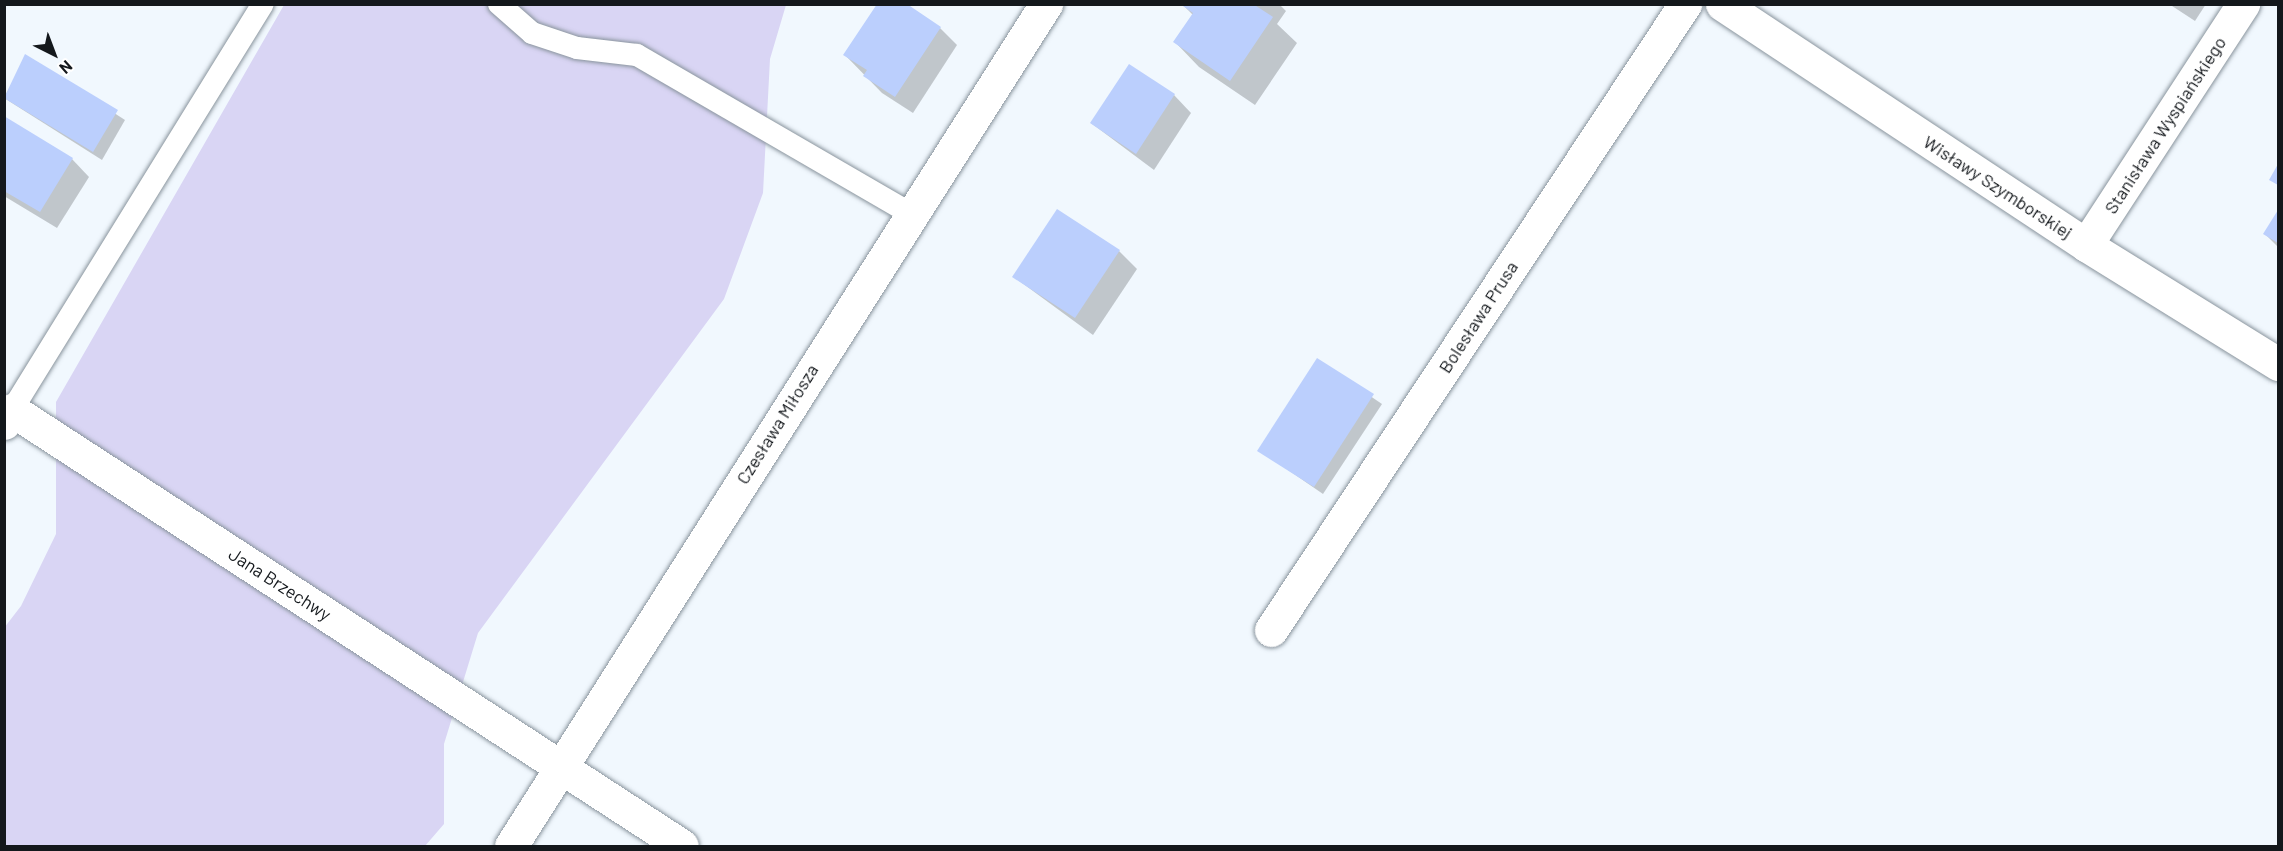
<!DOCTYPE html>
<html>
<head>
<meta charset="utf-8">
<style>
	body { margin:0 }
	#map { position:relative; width:2283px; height:851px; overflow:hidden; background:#f1f8fe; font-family:Barlow,sans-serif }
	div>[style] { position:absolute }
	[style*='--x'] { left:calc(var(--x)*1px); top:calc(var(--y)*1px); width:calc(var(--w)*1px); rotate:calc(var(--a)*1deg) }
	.green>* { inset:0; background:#d9d5f4 }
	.shadow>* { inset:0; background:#0003 }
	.building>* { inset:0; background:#bbcffd }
	.roads { filter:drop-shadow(0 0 2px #89949d) drop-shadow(0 0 2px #89949d) }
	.lane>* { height:22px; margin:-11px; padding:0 11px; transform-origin:11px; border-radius:11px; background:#fff }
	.street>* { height:33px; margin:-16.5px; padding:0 16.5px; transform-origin:16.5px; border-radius:16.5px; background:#fff }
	span { translate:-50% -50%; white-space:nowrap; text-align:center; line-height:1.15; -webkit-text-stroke:4.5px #fff; paint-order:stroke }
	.street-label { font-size:18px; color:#14181c }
	.frame { position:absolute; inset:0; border:6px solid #14181c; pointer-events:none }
	.north { position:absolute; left:24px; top:24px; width:60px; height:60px; -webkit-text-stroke:4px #fff; paint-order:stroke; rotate:138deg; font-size:16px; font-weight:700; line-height:24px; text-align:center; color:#14181c }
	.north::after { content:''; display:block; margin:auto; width:21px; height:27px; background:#14181c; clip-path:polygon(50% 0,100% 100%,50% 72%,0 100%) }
</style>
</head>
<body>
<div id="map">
	<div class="green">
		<div style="clip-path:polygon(284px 5px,786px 5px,770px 59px,763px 193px,724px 299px,478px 633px,444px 744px,444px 824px,425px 846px,5px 846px,4px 628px,21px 606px,56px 534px,56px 402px)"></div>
	</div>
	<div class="shadow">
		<div style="clip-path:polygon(1182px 4px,1279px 4px,1286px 11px,1277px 24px,1297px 43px,1255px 105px,1199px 67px,1175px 42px,1193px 15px)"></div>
		<div style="clip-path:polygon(2169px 4px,2206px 4px,2195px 21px)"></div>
		<div style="clip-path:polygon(940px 28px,957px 45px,913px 113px,882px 93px,845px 55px)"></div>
		<div style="clip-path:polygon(26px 56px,125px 120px,102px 160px,4px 98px)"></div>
		<div style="clip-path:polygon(1174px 95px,1191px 113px,1154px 170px,1091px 123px)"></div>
		<div style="clip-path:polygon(4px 118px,72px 159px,89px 177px,57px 228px,4px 196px)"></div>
		<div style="clip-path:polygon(2278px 213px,2278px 247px,2265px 234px)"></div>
		<div style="clip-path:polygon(1119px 251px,1137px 269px,1093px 335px,1014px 277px)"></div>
		<div style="clip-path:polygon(1317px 360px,1382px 404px,1323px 494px,1259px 450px)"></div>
	</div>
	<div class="building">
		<div style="clip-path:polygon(877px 4px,907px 4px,941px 27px,895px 97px,863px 76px,867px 70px,843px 55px)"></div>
		<div style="clip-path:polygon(1180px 4px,1253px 4px,1273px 17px,1230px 81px,1173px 42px,1193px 13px)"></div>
		<div style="clip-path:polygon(25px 54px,118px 110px,93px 152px,4px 98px)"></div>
		<div style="clip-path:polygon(1129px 64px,1175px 94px,1136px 154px,1090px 123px)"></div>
		<div style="clip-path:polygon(4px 116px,73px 158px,40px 212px,4px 191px)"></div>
		<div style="clip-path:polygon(2278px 164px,2278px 185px,2269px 180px)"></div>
		<div style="clip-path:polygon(1057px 209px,1120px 250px,1075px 318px,1012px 277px)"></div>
		<div style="clip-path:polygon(2278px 210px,2278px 243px,2263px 234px)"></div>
		<div style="clip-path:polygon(1317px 358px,1374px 394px,1314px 487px,1257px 451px)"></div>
	</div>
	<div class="roads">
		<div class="lane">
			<div style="--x:499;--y:4;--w:44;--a:41.3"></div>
			<div style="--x:532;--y:33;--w:47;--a:18.4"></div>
			<div style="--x:577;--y:48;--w:60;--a:6.7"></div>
			<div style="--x:637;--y:55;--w:315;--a:30.1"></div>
			<div style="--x:4;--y:407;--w:9;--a:21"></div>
			<div style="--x:12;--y:410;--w:477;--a:-58.3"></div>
		</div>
		<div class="street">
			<div style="--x:1722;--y:4;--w:437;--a:33.5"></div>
			<div style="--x:2086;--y:245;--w:226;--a:31.8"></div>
			<div style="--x:2086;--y:245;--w:288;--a:-56.9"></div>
			<div style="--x:4;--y:423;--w:15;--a:-58"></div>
			<div style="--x:12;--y:410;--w:799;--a:33.05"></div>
			<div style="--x:1271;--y:630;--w:751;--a:-56.52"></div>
			<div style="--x:511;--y:846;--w:998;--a:-57.57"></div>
		</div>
	</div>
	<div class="street-label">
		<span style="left:2165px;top:125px;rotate:-57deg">Stanisława Wyspiańskiego</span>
		<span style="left:1998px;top:187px;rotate:33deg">Wisławy Szymborskiej</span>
		<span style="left:1478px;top:317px;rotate:-57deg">Bolesława Prusa</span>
		<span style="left:777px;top:424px;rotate:-58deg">Czesława Miłosza</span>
		<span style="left:280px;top:584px;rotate:33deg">Jana Brzechwy</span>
	</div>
	<div class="frame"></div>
	<div class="north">N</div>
</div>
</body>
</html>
